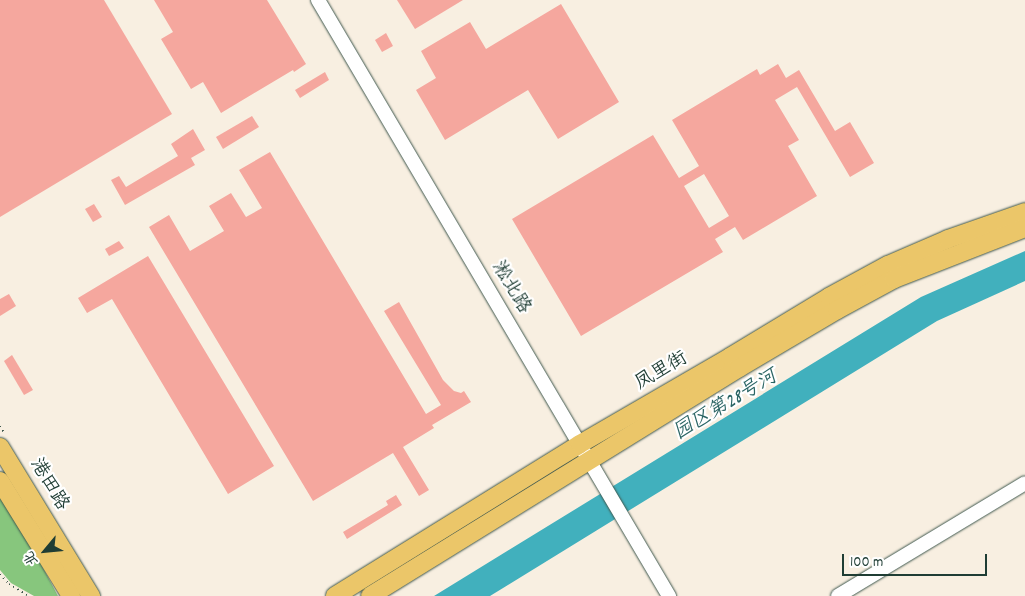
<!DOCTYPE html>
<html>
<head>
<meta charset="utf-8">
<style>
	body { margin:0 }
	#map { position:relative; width:1025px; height:596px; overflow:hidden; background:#f8efe1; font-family:Dekko,"LXGW WenKai TC",sans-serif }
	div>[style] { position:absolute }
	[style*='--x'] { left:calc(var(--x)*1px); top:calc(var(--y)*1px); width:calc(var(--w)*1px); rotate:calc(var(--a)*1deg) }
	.green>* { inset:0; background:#87c67d }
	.water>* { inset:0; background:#41b0bd }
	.building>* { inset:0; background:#f5a79e }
	.path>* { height:2px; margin-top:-1px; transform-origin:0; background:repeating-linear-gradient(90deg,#40584e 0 1px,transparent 0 5px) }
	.roads { filter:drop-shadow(0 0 1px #40584e) drop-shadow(0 0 1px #40584e) }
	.tertiary>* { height:14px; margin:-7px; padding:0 7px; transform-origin:7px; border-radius:7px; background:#fff }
	.primary>* { height:18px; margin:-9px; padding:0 9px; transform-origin:9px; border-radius:9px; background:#ebc669 }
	span { translate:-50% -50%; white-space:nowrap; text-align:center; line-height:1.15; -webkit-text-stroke:4.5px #fff; paint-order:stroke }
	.street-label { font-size:19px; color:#1f3d34 }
	.water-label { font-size:20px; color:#2b6564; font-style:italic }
	.north { position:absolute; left:20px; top:526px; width:50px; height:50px; -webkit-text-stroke:4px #fff; paint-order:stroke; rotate:242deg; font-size:14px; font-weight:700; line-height:20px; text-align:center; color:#1f3d34 }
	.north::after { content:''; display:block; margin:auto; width:18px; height:22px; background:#1f3d34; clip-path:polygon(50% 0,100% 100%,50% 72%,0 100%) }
	.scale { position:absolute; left:842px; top:554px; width:145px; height:22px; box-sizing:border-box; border:2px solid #1f3d34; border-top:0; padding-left:6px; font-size:15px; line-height:18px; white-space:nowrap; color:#1f3d34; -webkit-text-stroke:4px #fff; paint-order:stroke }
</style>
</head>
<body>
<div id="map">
	<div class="green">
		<div style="clip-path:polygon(0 496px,34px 551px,58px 596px,34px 596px,11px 583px,0 570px)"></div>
	</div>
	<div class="water">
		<div style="clip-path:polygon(1025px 251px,1025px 281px,937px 321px,490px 596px,434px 596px,921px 297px)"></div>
	</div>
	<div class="building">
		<div style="clip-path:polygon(0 0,104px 0,172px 114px,0 217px)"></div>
		<div style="clip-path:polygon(154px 0,267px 0,306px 64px,294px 72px,293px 70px,221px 113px,203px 82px,191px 89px,161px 39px,173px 32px)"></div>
		<div style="clip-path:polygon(397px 0,463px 0,415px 29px)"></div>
		<div style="clip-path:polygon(561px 4px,619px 102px,558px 139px,528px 90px,445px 140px,416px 90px,436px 78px,421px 51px,470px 22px,486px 49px)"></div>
		<div style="clip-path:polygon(386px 33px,393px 46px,382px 52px,375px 40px)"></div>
		<div style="clip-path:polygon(evenodd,778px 64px,786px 78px,799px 70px,835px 131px,850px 122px,874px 163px,850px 177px,797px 87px,775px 100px,799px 140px,788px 146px,817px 196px,743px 240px,735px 227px,715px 239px,723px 252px,581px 336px,512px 219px,653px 135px,679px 178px,699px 166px,672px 120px,757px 69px,760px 75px,778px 64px,704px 174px,729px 216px,709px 228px,684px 186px,704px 174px)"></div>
		<div style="clip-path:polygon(325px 72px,329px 80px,300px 98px,295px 90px)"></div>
		<div style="clip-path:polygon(252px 116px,259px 127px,223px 149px,216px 137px)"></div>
		<div style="clip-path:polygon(193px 129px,205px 150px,191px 158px,195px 165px,125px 205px,111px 180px,119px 176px,126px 187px,178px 156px,171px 144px)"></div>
		<div style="clip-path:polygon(270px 152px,426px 414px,441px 405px,384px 311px,399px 302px,443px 380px,454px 391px,461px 393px,464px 391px,471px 402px,432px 425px,434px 428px,403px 447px,429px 490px,419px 496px,393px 453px,313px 501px,149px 227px,169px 215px,190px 251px,224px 231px,209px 206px,231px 193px,246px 217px,262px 208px,239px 170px)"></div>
		<div style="clip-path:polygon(94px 204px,102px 217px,93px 222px,85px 209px)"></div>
		<div style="clip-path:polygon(119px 241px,124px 248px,109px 256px,105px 249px)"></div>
		<div style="clip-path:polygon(148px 256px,274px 466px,228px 494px,112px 299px,87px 313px,78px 298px)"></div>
		<div style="clip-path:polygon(9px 294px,16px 306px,0 316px,0 299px)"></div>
		<div style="clip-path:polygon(12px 355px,33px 390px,24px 395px,4px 361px)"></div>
		<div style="clip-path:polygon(396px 495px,402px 505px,347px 539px,343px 532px,388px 505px,386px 501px)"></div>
	</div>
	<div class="path">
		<div style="--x:0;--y:426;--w:9;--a:58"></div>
		<div style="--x:0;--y:574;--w:13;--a:48"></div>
		<div style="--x:9;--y:584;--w:23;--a:31"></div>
	</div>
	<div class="roads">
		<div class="tertiary">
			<div style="--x:318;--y:0;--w:692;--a:59.51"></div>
			<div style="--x:838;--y:596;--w:218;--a:-31.1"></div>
		</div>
		<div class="primary">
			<div style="--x:0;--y:447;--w:175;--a:58.6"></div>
			<div style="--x:0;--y:481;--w:135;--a:58.3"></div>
			<div style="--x:335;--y:596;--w:288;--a:-31.8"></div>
			<div style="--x:580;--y:444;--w:173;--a:-30.1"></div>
			<div style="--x:730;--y:357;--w:116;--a:-31.2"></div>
			<div style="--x:829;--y:297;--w:67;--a:-28.5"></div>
			<div style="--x:888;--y:265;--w:65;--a:-23.4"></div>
			<div style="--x:948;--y:239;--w:82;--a:-19.3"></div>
			<div style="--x:370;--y:596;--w:434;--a:-31.7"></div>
			<div style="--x:739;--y:368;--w:114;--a:-30.6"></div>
			<div style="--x:837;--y:310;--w:65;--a:-28.5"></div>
			<div style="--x:894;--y:279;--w:141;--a:-21.3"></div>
		</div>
	</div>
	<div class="street-label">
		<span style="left:510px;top:288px;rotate:59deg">淞北路</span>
		<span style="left:662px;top:372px;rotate:-30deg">凤里街</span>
		<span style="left:48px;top:485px;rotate:59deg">港田路</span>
	</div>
	<div class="water-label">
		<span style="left:726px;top:406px;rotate:-31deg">园区第28号河</span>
	</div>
	<div class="north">北</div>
	<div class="scale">100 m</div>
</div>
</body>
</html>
